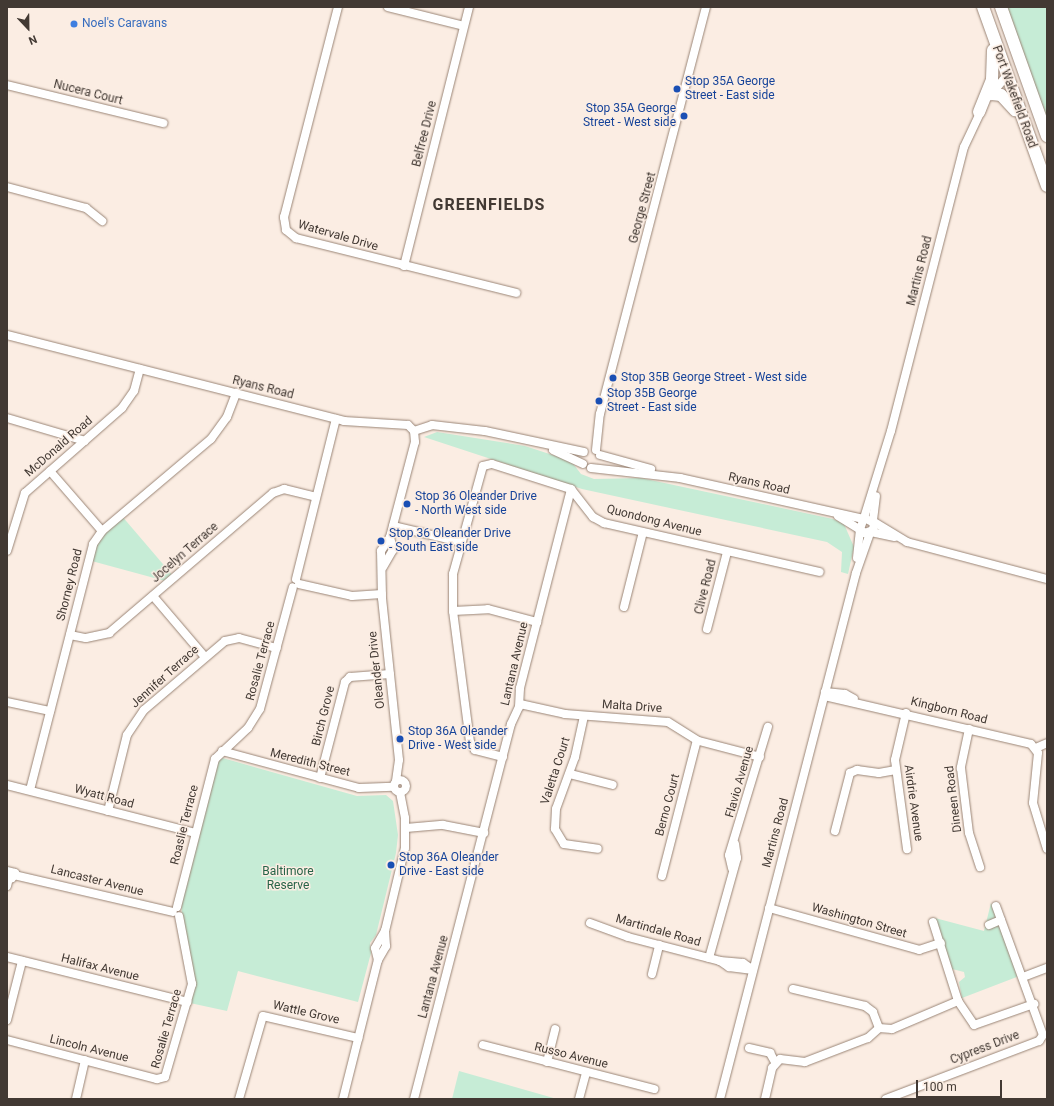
<!DOCTYPE html>
<html>
<head>
<meta charset="utf-8">
<style>
	body { margin:0 }
	#map { position:relative; width:1054px; height:1106px; overflow:hidden; background:#fbede3; font-family:Roboto,sans-serif }
	div>[style] { position:absolute }
	[style*='--x'] { left:calc(var(--x)*1px); top:calc(var(--y)*1px); width:calc(var(--w)*1px); rotate:calc(var(--a)*1deg) }
	.green>* { inset:0; background:#c6ecd6 }
	.roads { filter:drop-shadow(0 0 1px #9a8576) drop-shadow(0 0 1px #9a8576) }
	.minor>* { height:8px; margin:-4px; padding:0 4px; transform-origin:4px; border-radius:4px; background:#fff }
	.minor>.ring { margin:-4px; padding:0; box-sizing:content-box; background:none; border:8px solid #fff; border-radius:50% }
	.highway>* { height:12px; margin:-6px; padding:0 6px; transform-origin:6px; border-radius:6px; background:#fff }
	.dots>* { width:11px; height:11px; translate:-50% -50%; box-sizing:border-box; border:2px solid #fbede3; border-radius:50% }
	span { translate:-50% -50%; white-space:nowrap; text-align:center; line-height:1.15; -webkit-text-stroke:3px #fbede3; paint-order:stroke }
	.shop-label { font-size:12px; color:#366cbe }
	.left { translate:0 -50%; text-align:left }
	.transit-label { font-size:12px; color:#164399 }
	.right { translate:-100% -50%; text-align:right }
	.street-label { font-size:12px; color:#423933 }
	.park-label { font-size:12px; color:#276448 }
	.district-label { font-size:16px; color:#423933; font-weight:700; letter-spacing:1px }
	.frame { position:absolute; inset:0; border:8px solid #423933; pointer-events:none }
	.north { position:absolute; left:8px; top:8px; width:40px; height:40px; -webkit-text-stroke:3px #fbede3; paint-order:stroke; rotate:158deg; font-size:11px; font-weight:700; line-height:16px; text-align:center; color:#423933 }
	.north::after { content:''; display:block; margin:auto; width:14px; height:18px; background:#423933; clip-path:polygon(50% 0,100% 100%,50% 72%,0 100%) }
	.scale { position:absolute; left:916px; top:1080px; width:86px; height:18px; box-sizing:border-box; border:2px solid #423933; border-top:0; padding-left:5px; font-size:12px; line-height:14px; white-space:nowrap; color:#423933; -webkit-text-stroke:3px #fbede3; paint-order:stroke }
</style>
</head>
<body>
<div id="map">
	<div class="green">
		<div style="clip-path:polygon(1001px 7px,1047px 7px,1047px 136px)"></div>
		<div style="clip-path:polygon(437px 432px,525px 446px,571px 461px,581px 474px,594px 479px,641px 478px,833px 519px,844px 524px,854px 547px,848px 574px,841px 572px,842px 552px,827px 542px,582px 489px,424px 437px)"></div>
		<div style="clip-path:polygon(121px 515px,174px 577px,169px 582px,88px 560px,93px 544px)"></div>
		<div style="clip-path:polygon(219px 757px,357px 796px,386px 795px,393px 801px,398px 835px,396px 853px,376px 935px,370px 943px,371px 953px,358px 1002px,238px 971px,227px 1011px,190px 1003px,181px 903px)"></div>
		<div style="clip-path:polygon(991px 903px,1019px 976px,962px 998px,959px 982px,965px 977px,964px 972px,952px 969px,935px 918px,984px 931px)"></div>
		<div style="clip-path:polygon(459px 1071px,557px 1099px,452px 1099px)"></div>
	</div>
	<div class="roads">
		<div class="minor">
			<div style="--x:338;--y:7;--w:217;--a:104.4"></div>
			<div style="--x:284;--y:217;--w:13;--a:81"></div>
			<div style="--x:286;--y:230;--w:13;--a:39"></div>
			<div style="--x:296;--y:238;--w:227;--a:14"></div>
			<div style="--x:388;--y:7;--w:78;--a:14"></div>
			<div style="--x:7;--y:85;--w:161;--a:13.7"></div>
			<div style="--x:990;--y:96;--w:26;--a:-51"></div>
			<div style="--x:7;--y:187;--w:82;--a:14.9"></div>
			<div style="--x:86;--y:208;--w:21;--a:39"></div>
			<div style="--x:404;--y:266;--w:267;--a:-75.9"></div>
			<div style="--x:7;--y:335;--w:348;--a:14.3"></div>
			<div style="--x:344;--y:421;--w:64;--a:3.6"></div>
			<div style="--x:408;--y:425;--w:8;--a:45"></div>
			<div style="--x:414;--y:431;--w:19;--a:-18"></div>
			<div style="--x:432;--y:425;--w:53;--a:6.5"></div>
			<div style="--x:485;--y:431;--w:101;--a:12"></div>
			<div style="--x:7;--y:418;--w:81;--a:16.4"></div>
			<div style="--x:553;--y:450;--w:33;--a:25"></div>
			<div style="--x:596;--y:450;--w:36;--a:-84"></div>
			<div style="--x:600;--y:414;--w:421;--a:-75.4"></div>
			<div style="--x:600;--y:455;--w:53;--a:15.4"></div>
			<div style="--x:591;--y:468;--w:90;--a:6.4"></div>
			<div style="--x:680;--y:478;--w:188;--a:12.6"></div>
			<div style="--x:50;--y:471;--w:79;--a:49.1"></div>
			<div style="--x:838;--y:516;--w:32;--a:32"></div>
			<div style="--x:865;--y:533;--w:9;--a:-21"></div>
			<div style="--x:873;--y:530;--w:7;--a:-82"></div>
			<div style="--x:874;--y:523;--w:11;--a:-153"></div>
			<div style="--x:864;--y:518;--w:12;--a:110"></div>
			<div style="--x:864;--y:518;--w:91;--a:-72.8"></div>
			<div style="--x:891;--y:431;--w:293;--a:-75.6"></div>
			<div style="--x:964;--y:147;--w:42;--a:-64.7"></div>
			<div style="--x:873;--y:520;--w:24;--a:-83"></div>
			<div style="--x:874;--y:522;--w:39;--a:31"></div>
			<div style="--x:907;--y:542;--w:145;--a:14.8"></div>
			<div style="--x:393;--y:526;--w:70;--a:13.2"></div>
			<div style="--x:871;--y:532;--w:24;--a:12"></div>
			<div style="--x:7;--y:551;--w:61;--a:-72.8"></div>
			<div style="--x:25;--y:493;--w:129;--a:-41.2"></div>
			<div style="--x:122;--y:408;--w:21;--a:-55"></div>
			<div style="--x:134;--y:391;--w:23;--a:-75"></div>
			<div style="--x:857;--y:558;--w:28;--a:-84"></div>
			<div style="--x:383;--y:567;--w:20;--a:-60"></div>
			<div style="--x:393;--y:550;--w:13;--a:-103"></div>
			<div style="--x:296;--y:579;--w:165;--a:-76"></div>
			<div style="--x:299;--y:584;--w:54;--a:12.8"></div>
			<div style="--x:352;--y:596;--w:30;--a:-4"></div>
			<div style="--x:153;--y:596;--w:80;--a:49.6"></div>
			<div style="--x:624;--y:607;--w:77;--a:-75.8"></div>
			<div style="--x:453;--y:611;--w:35;--a:-3"></div>
			<div style="--x:488;--y:609;--w:51;--a:14.9"></div>
			<div style="--x:707;--y:629;--w:80;--a:-75.4"></div>
			<div style="--x:70;--y:635;--w:16;--a:11"></div>
			<div style="--x:86;--y:638;--w:24;--a:-12"></div>
			<div style="--x:109;--y:633;--w:216;--a:-40.5"></div>
			<div style="--x:273;--y:493;--w:12;--a:-20"></div>
			<div style="--x:284;--y:489;--w:32;--a:14"></div>
			<div style="--x:825;--y:692;--w:6;--a:51"></div>
			<div style="--x:829;--y:697;--w:207;--a:13.1"></div>
			<div style="--x:1031;--y:744;--w:11;--a:52"></div>
			<div style="--x:1038;--y:753;--w:50;--a:95.7"></div>
			<div style="--x:1033;--y:803;--w:48;--a:73.1"></div>
			<div style="--x:825;--y:692;--w:20;--a:6"></div>
			<div style="--x:845;--y:694;--w:10;--a:29"></div>
			<div style="--x:7;--y:702;--w:44;--a:11.8"></div>
			<div style="--x:520;--y:704;--w:46;--a:12.5"></div>
			<div style="--x:565;--y:714;--w:103;--a:4.4"></div>
			<div style="--x:668;--y:722;--w:36;--a:32"></div>
			<div style="--x:699;--y:741;--w:63;--a:14.7"></div>
			<div style="--x:906;--y:713;--w:48;--a:103.2"></div>
			<div style="--x:895;--y:760;--w:90;--a:82.3"></div>
			<div style="--x:584;--y:716;--w:42;--a:102.4"></div>
			<div style="--x:575;--y:757;--w:55;--a:110.1"></div>
			<div style="--x:556;--y:809;--w:20;--a:93"></div>
			<div style="--x:555;--y:829;--w:17;--a:59"></div>
			<div style="--x:564;--y:844;--w:34;--a:8"></div>
			<div style="--x:969;--y:729;--w:40;--a:102"></div>
			<div style="--x:961;--y:768;--w:65;--a:83"></div>
			<div style="--x:969;--y:833;--w:36;--a:72"></div>
			<div style="--x:1036;--y:748;--w:12;--a:-24"></div>
			<div style="--x:222;--y:751;--w:142;--a:15.1"></div>
			<div style="--x:359;--y:788;--w:34;--a:-2"></div>
			<div style="--x:503;--y:757;--w:29;--a:-166"></div>
			<div style="--x:475;--y:750;--w:9;--a:-122"></div>
			<div style="--x:470;--y:742;--w:132;--a:-97.4"></div>
			<div style="--x:453;--y:611;--w:37;--a:-90"></div>
			<div style="--x:453;--y:574;--w:112;--a:-74.5"></div>
			<div style="--x:483;--y:466;--w:9;--a:-13"></div>
			<div style="--x:492;--y:464;--w:83;--a:17.6"></div>
			<div style="--x:571;--y:489;--w:36;--a:52"></div>
			<div style="--x:593;--y:517;--w:13;--a:29"></div>
			<div style="--x:604;--y:523;--w:221;--a:12.8"></div>
			<div style="--x:570;--y:774;--w:44;--a:14.3"></div>
			<div style="--x:320;--y:778;--w:99;--a:-75.4"></div>
			<div style="--x:345;--y:682;--w:7;--a:-45"></div>
			<div style="--x:350;--y:677;--w:40;--a:-4.3"></div>
			<div class="ring" style="left:394px;top:780px;width:4px;height:4px"></div>
			<div style="--x:396;--y:781;--w:21;--a:-82"></div>
			<div style="--x:399;--y:760;--w:163;--a:-96"></div>
			<div style="--x:382;--y:598;--w:47;--a:-91.2"></div>
			<div style="--x:381;--y:551;--w:17;--a:-57"></div>
			<div style="--x:390;--y:537;--w:98;--a:-75.3"></div>
			<div style="--x:415;--y:442;--w:11;--a:-95"></div>
			<div style="--x:7;--y:785;--w:194;--a:14.3"></div>
			<div style="--x:30;--y:790;--w:254;--a:-75.6"></div>
			<div style="--x:93;--y:544;--w:16;--a:-55"></div>
			<div style="--x:102;--y:531;--w:143;--a:-40.2"></div>
			<div style="--x:211;--y:439;--w:27;--a:-54"></div>
			<div style="--x:227;--y:417;--w:26;--a:-69"></div>
			<div style="--x:108;--y:811;--w:78;--a:-76"></div>
			<div style="--x:127;--y:735;--w:30;--a:-56"></div>
			<div style="--x:144;--y:710;--w:106;--a:-40.4"></div>
			<div style="--x:225;--y:641;--w:14;--a:-12"></div>
			<div style="--x:239;--y:638;--w:39;--a:15"></div>
			<div style="--x:406;--y:828;--w:37;--a:-5"></div>
			<div style="--x:443;--y:825;--w:42;--a:11"></div>
			<div style="--x:835;--y:831;--w:60;--a:-75.5"></div>
			<div style="--x:850;--y:773;--w:8;--a:-23"></div>
			<div style="--x:857;--y:770;--w:22;--a:8"></div>
			<div style="--x:879;--y:773;--w:17;--a:-10"></div>
			<div style="--x:732;--y:868;--w:13;--a:-103"></div>
			<div style="--x:729;--y:855;--w:134;--a:-73.1"></div>
			<div style="--x:7;--y:871;--w:8;--a:14"></div>
			<div style="--x:15;--y:873;--w:6;--a:121"></div>
			<div style="--x:12;--y:878;--w:5;--a:-158"></div>
			<div style="--x:14;--y:875;--w:163;--a:13.1"></div>
			<div style="--x:662;--y:876;--w:140;--a:-75.6"></div>
			<div style="--x:7;--y:886;--w:8;--a:-76"></div>
			<div style="--x:996;--y:906;--w:137;--a:70"></div>
			<div style="--x:177;--y:907;--w:153;--a:-75.6"></div>
			<div style="--x:215;--y:759;--w:45;--a:-43.2"></div>
			<div style="--x:248;--y:728;--w:22;--a:-58"></div>
			<div style="--x:260;--y:709;--w:126;--a:-74.9"></div>
			<div style="--x:769;--y:908;--w:156;--a:15.6"></div>
			<div style="--x:919;--y:950;--w:23;--a:-18"></div>
			<div style="--x:933;--y:922;--w:83;--a:72.4"></div>
			<div style="--x:590;--y:923;--w:40;--a:20.2"></div>
			<div style="--x:628;--y:937;--w:95;--a:14.6"></div>
			<div style="--x:720;--y:961;--w:23;--a:5"></div>
			<div style="--x:743;--y:963;--w:12;--a:35"></div>
			<div style="--x:989;--y:925;--w:13;--a:-23"></div>
			<div style="--x:7;--y:957;--w:186;--a:14"></div>
			<div style="--x:709;--y:958;--w:104;--a:-74.4"></div>
			<div style="--x:737;--y:858;--w:14;--a:-98"></div>
			<div style="--x:378;--y:960;--w:12;--a:-104"></div>
			<div style="--x:375;--y:948;--w:20;--a:-60"></div>
			<div style="--x:385;--y:931;--w:85;--a:-76.5"></div>
			<div style="--x:405;--y:848;--w:30;--a:-90"></div>
			<div style="--x:405;--y:818;--w:25;--a:-101"></div>
			<div style="--x:720;--y:961;--w:11;--a:34"></div>
			<div style="--x:729;--y:967;--w:24;--a:7"></div>
			<div style="--x:652;--y:974;--w:30;--a:-76"></div>
			<div style="--x:1023;--y:977;--w:26;--a:-21"></div>
			<div style="--x:958;--y:1001;--w:29;--a:56"></div>
			<div style="--x:974;--y:1025;--w:64;--a:-19.3"></div>
			<div style="--x:7;--y:1020;--w:61;--a:-75.7"></div>
			<div style="--x:879;--y:1028;--w:13;--a:4"></div>
			<div style="--x:892;--y:1029;--w:72;--a:-23"></div>
			<div style="--x:7;--y:1040;--w:155;--a:14.6"></div>
			<div style="--x:157;--y:1079;--w:8;--a:-14"></div>
			<div style="--x:165;--y:1077;--w:97;--a:-73.8"></div>
			<div style="--x:192;--y:984;--w:69;--a:-100.8"></div>
			<div style="--x:483;--y:1045;--w:177;--a:14.4"></div>
			<div style="--x:749;--y:1048;--w:22;--a:13"></div>
			<div style="--x:770;--y:1053;--w:10;--a:61"></div>
			<div style="--x:547;--y:1062;--w:34;--a:-76"></div>
			<div style="--x:76;--y:1099;--w:40;--a:-77"></div>
			<div style="--x:239;--y:1099;--w:86;--a:-73.9"></div>
			<div style="--x:263;--y:1016;--w:98;--a:13"></div>
			<div style="--x:343;--y:1099;--w:143;--a:-75.9"></div>
			<div style="--x:378;--y:960;--w:16;--a:-60"></div>
			<div style="--x:386;--y:946;--w:15;--a:-94"></div>
			<div style="--x:414;--y:1099;--w:387;--a:-75.5"></div>
			<div style="--x:511;--y:724;--w:19;--a:-65"></div>
			<div style="--x:519;--y:707;--w:19;--a:-87"></div>
			<div style="--x:520;--y:688;--w:205;--a:-75.6"></div>
			<div style="--x:579;--y:1099;--w:28;--a:-75"></div>
			<div style="--x:720;--y:1099;--w:543;--a:-75.5"></div>
			<div style="--x:856;--y:573;--w:42;--a:-70.7"></div>
			<div style="--x:765;--y:1099;--w:32;--a:-77"></div>
			<div style="--x:772;--y:1068;--w:12;--a:-48"></div>
			<div style="--x:780;--y:1059;--w:25;--a:7"></div>
			<div style="--x:805;--y:1062;--w:67;--a:-20.9"></div>
			<div style="--x:868;--y:1038;--w:15;--a:-42"></div>
			<div style="--x:879;--y:1028;--w:17;--a:-111"></div>
			<div style="--x:873;--y:1012;--w:10;--a:-143"></div>
			<div style="--x:865;--y:1006;--w:74;--a:-166.7"></div>
			<div style="--x:886;--y:1099;--w:164;--a:-20.8"></div>
			<div style="--x:1039;--y:1041;--w:7;--a:-56"></div>
		</div>
		<div class="highway">
			<div style="--x:983;--y:7;--w:190;--a:70.3"></div>
			<div style="--x:1001;--y:7;--w:137;--a:70.4"></div>
			<div style="--x:992;--y:94;--w:9;--a:6"></div>
			<div style="--x:1001;--y:95;--w:21;--a:47"></div>
			<div style="--x:979;--y:112;--w:35;--a:-68"></div>
			<div style="--x:992;--y:79;--w:29;--a:-88"></div>
		</div>
	</div>
	<div class="dots">
		<div style="left:74px;top:24px;background:#3f7fe0"></div>
		<div style="left:677px;top:89px;background:#1a4fb4"></div>
		<div style="left:684px;top:116px;background:#1a4fb4"></div>
		<div style="left:613px;top:378px;background:#1a4fb4"></div>
		<div style="left:599px;top:401px;background:#1a4fb4"></div>
		<div style="left:407px;top:504px;background:#1a4fb4"></div>
		<div style="left:381px;top:541px;background:#1a4fb4"></div>
		<div style="left:400px;top:739px;background:#1a4fb4"></div>
		<div style="left:391px;top:865px;background:#1a4fb4"></div>
	</div>
	<div class="shop-label">
		<span class="left" style="left:82px;top:24px">Noel's Caravans</span>
	</div>
	<div class="transit-label">
		<span class="left" style="left:685px;top:89px">Stop 35A George<br>Street - East side</span>
		<span class="right" style="left:676px;top:116px">Stop 35A George<br>Street - West side</span>
		<span class="left" style="left:621px;top:378px">Stop 35B George Street - West side</span>
		<span class="left" style="left:607px;top:401px">Stop 35B George<br>Street - East side</span>
		<span class="left" style="left:415px;top:504px">Stop 36 Oleander Drive<br>- North West side</span>
		<span class="left" style="left:389px;top:541px">Stop 36 Oleander Drive<br>- South East side</span>
		<span class="left" style="left:408px;top:739px">Stop 36A Oleander<br>Drive - West side</span>
		<span class="left" style="left:399px;top:865px">Stop 36A Oleander<br>Drive - East side</span>
	</div>
	<div class="street-label">
		<span style="left:88px;top:93px;rotate:14deg">Nucera Court</span>
		<span style="left:1014px;top:97px;rotate:70deg">Port Wakefield Road</span>
		<span style="left:425px;top:134px;rotate:-76deg">Belfree Drive</span>
		<span style="left:643px;top:208px;rotate:-75deg">George Street</span>
		<span style="left:338px;top:236px;rotate:16deg">Watervale Drive</span>
		<span style="left:920px;top:271px;rotate:-76deg">Martins Road</span>
		<span style="left:263px;top:388px;rotate:14deg">Ryans Road</span>
		<span style="left:59px;top:447px;rotate:-41deg">McDonald Road</span>
		<span style="left:759px;top:484px;rotate:13deg">Ryans Road</span>
		<span style="left:654px;top:521px;rotate:14deg">Quondong Avenue</span>
		<span style="left:185px;top:553px;rotate:-41deg">Jocelyn Terrace</span>
		<span style="left:70px;top:585px;rotate:-76deg">Shorney Road</span>
		<span style="left:706px;top:587px;rotate:-76deg">Clive Road</span>
		<span style="left:261px;top:661px;rotate:-75deg">Rosalie Terrace</span>
		<span style="left:515px;top:664px;rotate:-77deg">Lantana Avenue</span>
		<span style="left:377px;top:670px;rotate:-96deg">Oleander Drive</span>
		<span style="left:165px;top:677px;rotate:-42deg">Jennifer Terrace</span>
		<span style="left:632px;top:707px;rotate:4deg">Malta Drive</span>
		<span style="left:949px;top:711px;rotate:14deg">Kingborn Road</span>
		<span style="left:324px;top:716px;rotate:-76deg">Birch Grove</span>
		<span style="left:310px;top:763px;rotate:14deg">Meredith Street</span>
		<span style="left:556px;top:771px;rotate:-72deg">Valetta Court</span>
		<span style="left:740px;top:782px;rotate:-74deg">Flavio Avenue</span>
		<span style="left:104px;top:797px;rotate:15deg">Wyatt Road</span>
		<span style="left:954px;top:799px;rotate:-97deg">Dineen Road</span>
		<span style="left:913px;top:803px;rotate:82deg">Airdrie Avenue</span>
		<span style="left:668px;top:805px;rotate:-75deg">Berno Court</span>
		<span style="left:185px;top:825px;rotate:-76deg">Roaslie Terrace</span>
		<span style="left:776px;top:833px;rotate:-75deg">Martins Road</span>
		<span style="left:97px;top:881px;rotate:14deg">Lancaster Avenue</span>
		<span style="left:859px;top:921px;rotate:16deg">Washington Street</span>
		<span style="left:658px;top:931px;rotate:16deg">Martindale Road</span>
		<span style="left:100px;top:968px;rotate:14deg">Halifax Avenue</span>
		<span style="left:434px;top:977px;rotate:-75deg">Lantana Avenue</span>
		<span style="left:306px;top:1013px;rotate:13deg">Wattle Grove</span>
		<span style="left:167px;top:1029px;rotate:-74deg">Rosalie Terrace</span>
		<span style="left:985px;top:1048px;rotate:-21deg">Cypress Drive</span>
		<span style="left:89px;top:1049px;rotate:14deg">Lincoln Avenue</span>
		<span style="left:571px;top:1056px;rotate:14deg">Russo Avenue</span>
	</div>
	<div class="park-label">
		<span style="left:288px;top:879px">Baltimore<br>Reserve</span>
	</div>
	<div class="district-label">
		<span style="left:489px;top:205px">GREENFIELDS</span>
	</div>
	<div class="frame"></div>
	<div class="north">N</div>
	<div class="scale">100 m</div>
</div>
</body>
</html>
